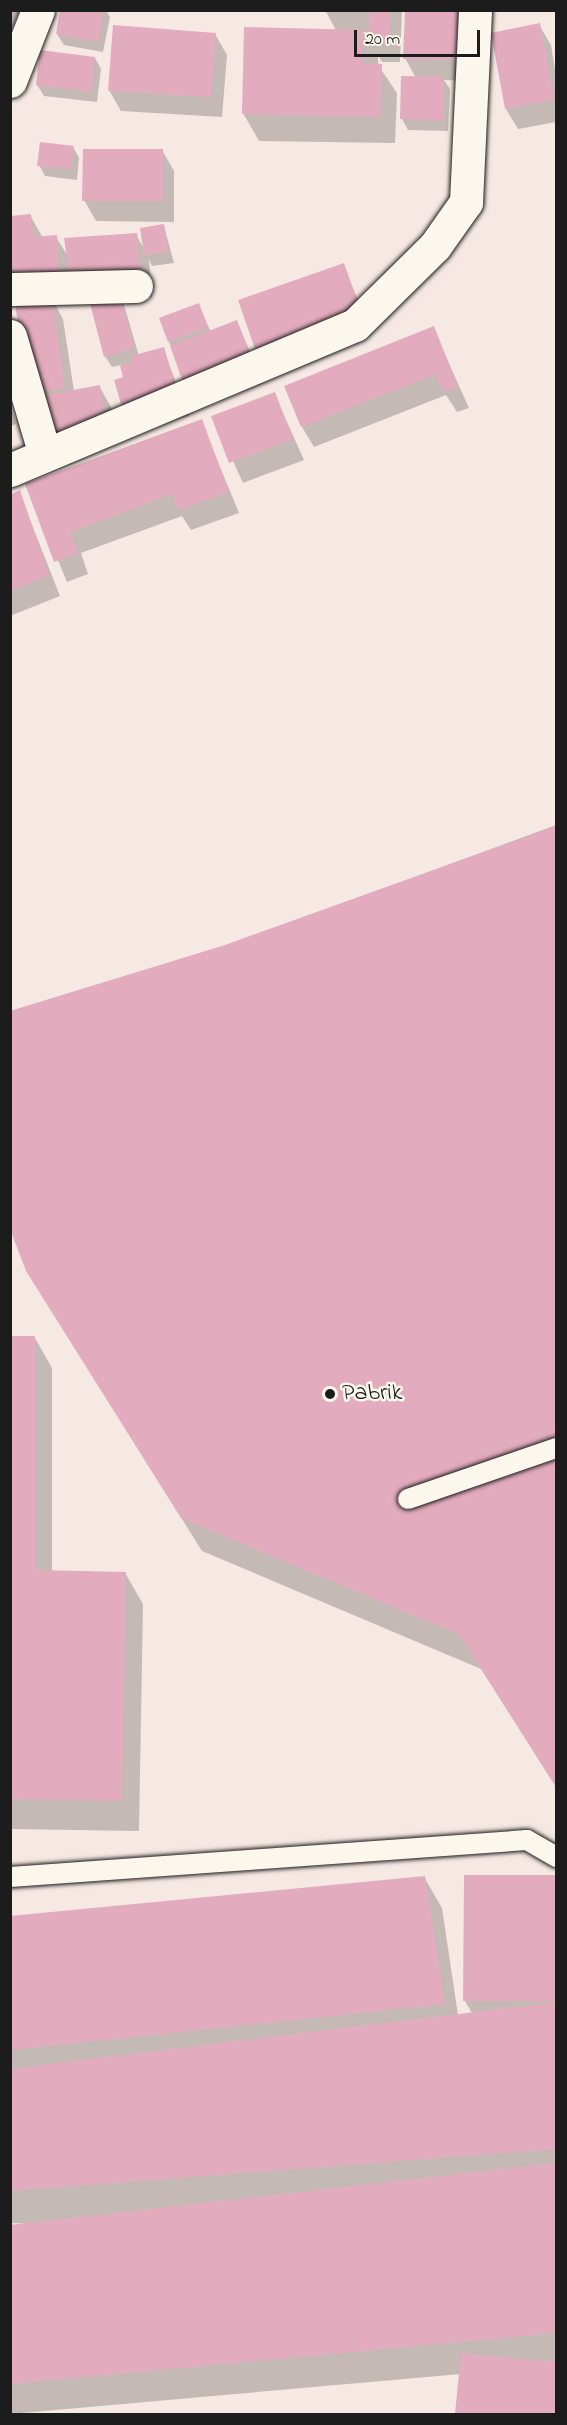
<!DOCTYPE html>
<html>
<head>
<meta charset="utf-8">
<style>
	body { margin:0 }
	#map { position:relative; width:567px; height:2425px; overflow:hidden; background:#f6e8e3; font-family:"Indie Flower",sans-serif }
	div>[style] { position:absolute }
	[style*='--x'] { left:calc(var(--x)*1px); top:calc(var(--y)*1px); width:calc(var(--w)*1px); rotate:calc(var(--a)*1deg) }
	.shadow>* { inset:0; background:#0003 }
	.building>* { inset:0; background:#e3abbe }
	.roads { filter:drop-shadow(0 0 2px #1c1c1c) drop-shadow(0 0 2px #1c1c1c) }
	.lane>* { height:20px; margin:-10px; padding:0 10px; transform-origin:10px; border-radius:10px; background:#fbf7ec }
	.street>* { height:33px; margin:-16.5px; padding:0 16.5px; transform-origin:16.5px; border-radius:16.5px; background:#fbf7ec }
	.dots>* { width:16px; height:16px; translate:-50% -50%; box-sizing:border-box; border:3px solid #fbf7ec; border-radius:50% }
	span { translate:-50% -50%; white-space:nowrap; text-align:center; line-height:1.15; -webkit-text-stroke:5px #fbf7ec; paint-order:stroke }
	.poi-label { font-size:24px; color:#1c1c1c }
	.left { translate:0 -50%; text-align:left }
	.frame { position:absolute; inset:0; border:12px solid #1c1c1c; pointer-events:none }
	.scale { position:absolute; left:354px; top:30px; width:126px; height:27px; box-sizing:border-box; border:3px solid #1c1c1c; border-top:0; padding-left:8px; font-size:18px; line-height:21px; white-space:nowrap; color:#1c1c1c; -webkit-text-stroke:4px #fbf7ec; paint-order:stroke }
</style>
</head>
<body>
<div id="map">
	<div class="shadow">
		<div style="clip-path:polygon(10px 10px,20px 10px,10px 33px)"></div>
		<div style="clip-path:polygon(62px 10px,106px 10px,110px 17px,103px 52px,64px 45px,57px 34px)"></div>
		<div style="clip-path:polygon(evenodd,325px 10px,402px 10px,400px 62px,382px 62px,378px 55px,378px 65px,397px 93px,395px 143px,259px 141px,243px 113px,336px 30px,325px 10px,363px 32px,370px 33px,370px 44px,363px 32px)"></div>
		<div style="clip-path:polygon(467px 10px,474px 81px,444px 80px,450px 89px,448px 131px,408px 130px,402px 119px,416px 78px,405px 58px)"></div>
		<div style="clip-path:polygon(539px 25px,551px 45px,556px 76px,556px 122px,518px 129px,506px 109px)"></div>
		<div style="clip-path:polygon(215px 34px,227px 55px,222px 117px,121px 111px,109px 90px)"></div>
		<div style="clip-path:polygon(95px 58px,101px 69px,97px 102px,44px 96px,37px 85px)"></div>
		<div style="clip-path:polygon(73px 147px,79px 158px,77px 180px,45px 176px,39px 165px)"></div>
		<div style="clip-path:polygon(162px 150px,174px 171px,174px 222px,96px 221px,84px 200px)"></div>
		<div style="clip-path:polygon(30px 215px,43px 238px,56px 237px,69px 258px,136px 235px,145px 250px,164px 226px,174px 263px,152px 266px,149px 259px,152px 297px,122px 298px,139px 356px,163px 349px,189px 416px,136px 431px,121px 365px,112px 367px,105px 356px,90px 299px,52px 299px,63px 319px,74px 391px,99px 386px,111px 407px,117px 444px,61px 456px,44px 413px)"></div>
		<div style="clip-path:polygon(343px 265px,372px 332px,269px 369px,257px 348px)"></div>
		<div style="clip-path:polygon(198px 305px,211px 332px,237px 322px,264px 383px,199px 408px,169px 342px)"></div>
		<div style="clip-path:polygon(433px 328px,469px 408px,457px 412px,446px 395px,314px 447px,302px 427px)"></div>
		<div style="clip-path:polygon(274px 393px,304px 460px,243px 483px,213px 417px)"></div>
		<div style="clip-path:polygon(10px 403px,16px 424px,10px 426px)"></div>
		<div style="clip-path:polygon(201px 421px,239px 513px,191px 530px,182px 516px,81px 553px,88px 574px,67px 582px,27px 485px)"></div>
		<div style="clip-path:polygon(19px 492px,60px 596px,10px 616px,10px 496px)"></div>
		<div style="clip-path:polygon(556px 825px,556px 1787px,481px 1669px,202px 1551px,48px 1305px,225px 947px)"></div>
		<div style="clip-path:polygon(10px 1338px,35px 1338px,52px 1368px,52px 1572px,125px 1573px,143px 1604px,139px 1831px,10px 1829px)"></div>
		<div style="clip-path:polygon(424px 1877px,442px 1908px,458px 2015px,472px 2013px,465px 2001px,465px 1877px,556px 1877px,556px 2414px,457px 2414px,461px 2374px,10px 2414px,10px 2227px,32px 2224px,10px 2223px,10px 1918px)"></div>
	</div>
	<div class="building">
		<div style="clip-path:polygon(60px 10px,103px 10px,98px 42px,56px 34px)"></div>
		<div style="clip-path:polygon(369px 10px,390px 10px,389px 42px,368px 41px)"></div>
		<div style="clip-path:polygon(405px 10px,464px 10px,462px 60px,403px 59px)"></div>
		<div style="clip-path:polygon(540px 23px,554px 99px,505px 109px,491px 33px)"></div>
		<div style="clip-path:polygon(113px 25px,216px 33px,211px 97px,108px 91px)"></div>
		<div style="clip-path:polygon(244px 27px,363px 30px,362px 63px,382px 64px,380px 117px,242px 114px)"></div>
		<div style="clip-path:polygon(40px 50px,95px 57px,91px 92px,36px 85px)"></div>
		<div style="clip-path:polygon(401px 76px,444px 77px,443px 121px,400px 119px)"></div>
		<div style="clip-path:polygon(40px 142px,74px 146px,71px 169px,37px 166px)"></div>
		<div style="clip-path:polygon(83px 149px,163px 149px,163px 201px,82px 201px)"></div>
		<div style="clip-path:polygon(31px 214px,33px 237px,57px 235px,59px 278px,10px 279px,10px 216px)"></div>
		<div style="clip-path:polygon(164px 224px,168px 252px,144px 255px,140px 228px)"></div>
		<div style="clip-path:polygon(137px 233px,141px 277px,70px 279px,64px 238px)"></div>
		<div style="clip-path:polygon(344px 263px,361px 311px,255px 349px,238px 300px)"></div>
		<div style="clip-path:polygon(118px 288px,134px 348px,104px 357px,88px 296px)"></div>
		<div style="clip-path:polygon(52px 297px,65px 388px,27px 393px,15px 302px)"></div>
		<div style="clip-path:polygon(199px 303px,208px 327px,168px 342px,159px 318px)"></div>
		<div style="clip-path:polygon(237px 320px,253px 362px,185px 388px,170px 346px)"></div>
		<div style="clip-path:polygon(434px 326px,458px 387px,443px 392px,436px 374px,301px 427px,284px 386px)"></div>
		<div style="clip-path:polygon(164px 347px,178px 395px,123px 411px,114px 380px,123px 377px,120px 366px,133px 362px,131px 356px)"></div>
		<div style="clip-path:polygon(100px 385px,106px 424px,47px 435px,40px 396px)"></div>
		<div style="clip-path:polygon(275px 392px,293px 439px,229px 463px,211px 416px)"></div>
		<div style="clip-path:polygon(202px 419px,229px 492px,178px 510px,172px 494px,70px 532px,78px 553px,54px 562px,25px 484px)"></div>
		<div style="clip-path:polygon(20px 490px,49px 575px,10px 591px,10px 495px)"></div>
		<div style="clip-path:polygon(556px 826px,556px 1787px,460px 1635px,181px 1518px,26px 1271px,10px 1229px,10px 1011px,225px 945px)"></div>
		<div style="clip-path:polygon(10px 1336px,35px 1336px,35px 1570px,126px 1572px,122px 1801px,10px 1799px)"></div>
		<div style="clip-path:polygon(464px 1875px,556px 1875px,556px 2001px,463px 2001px)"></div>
		<div style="clip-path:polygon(425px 1876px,445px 2004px,10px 2050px,10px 1916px)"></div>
		<div style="clip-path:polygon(556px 2002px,556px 2149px,10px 2191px,10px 2069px)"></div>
		<div style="clip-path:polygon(556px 2163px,556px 2333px,10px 2384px,10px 2225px)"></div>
		<div style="clip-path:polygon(461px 2353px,556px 2362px,556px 2414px,455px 2414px)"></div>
	</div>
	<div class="roads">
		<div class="lane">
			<div style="--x:408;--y:1499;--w:157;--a:-19"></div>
			<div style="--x:10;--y:1877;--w:518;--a:-4.09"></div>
			<div style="--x:527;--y:1840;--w:34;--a:30"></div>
		</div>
		<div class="street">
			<div style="--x:10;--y:81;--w:76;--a:-68.5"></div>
			<div style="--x:10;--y:289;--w:126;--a:-1.4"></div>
			<div style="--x:10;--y:336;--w:124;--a:73.6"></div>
			<div style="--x:10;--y:470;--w:374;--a:-22.8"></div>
			<div style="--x:355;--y:325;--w:112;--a:-44.6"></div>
			<div style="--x:435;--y:246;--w:54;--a:-54.8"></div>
			<div style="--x:466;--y:202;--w:192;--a:-87.3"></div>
		</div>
	</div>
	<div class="dots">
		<div style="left:330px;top:1394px;background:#1c1c1c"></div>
	</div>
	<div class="poi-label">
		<span class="left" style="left:342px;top:1394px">Pabrik</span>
	</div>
	<div class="frame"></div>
	<div class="scale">20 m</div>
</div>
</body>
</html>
